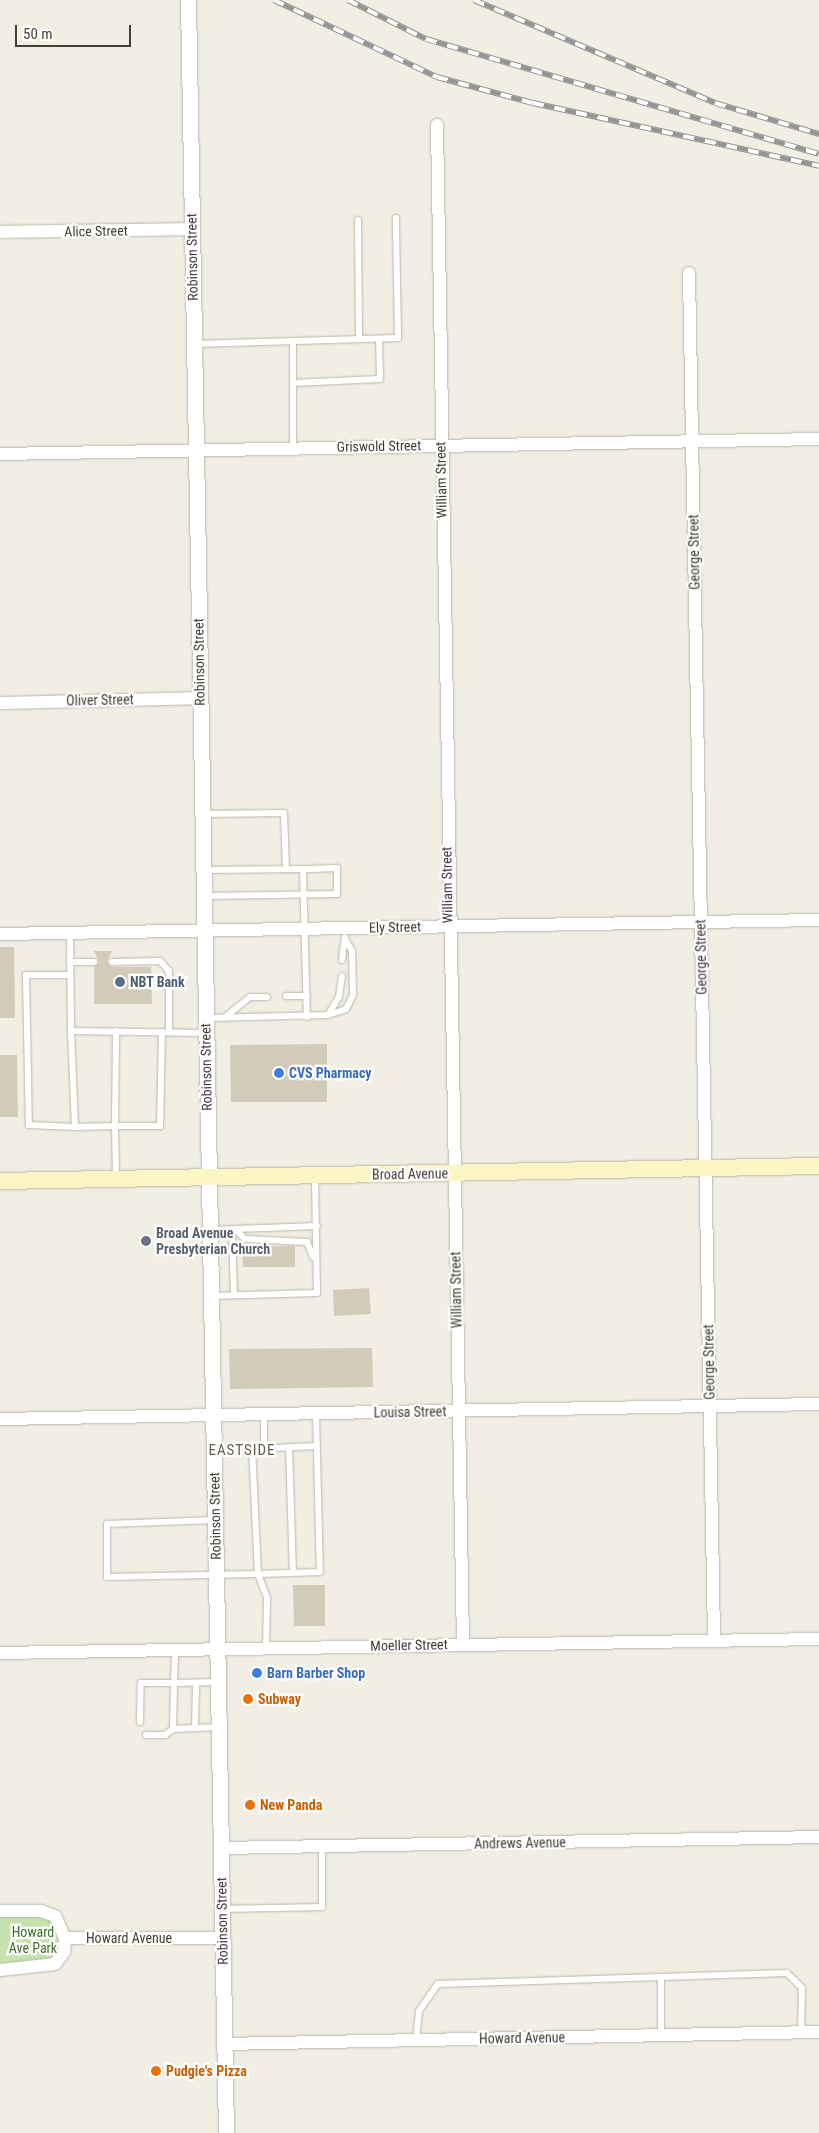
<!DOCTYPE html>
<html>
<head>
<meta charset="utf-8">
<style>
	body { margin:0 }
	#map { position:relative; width:819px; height:2133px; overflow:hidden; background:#f1eee4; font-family:"Roboto Condensed",sans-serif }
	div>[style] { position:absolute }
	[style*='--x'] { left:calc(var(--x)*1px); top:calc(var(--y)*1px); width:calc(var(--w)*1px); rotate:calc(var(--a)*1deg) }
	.green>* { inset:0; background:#c6e3af }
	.building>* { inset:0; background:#d2cbba }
	.roads { filter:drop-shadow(0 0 1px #bcb7a8) drop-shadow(0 0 1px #bcb7a8) }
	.service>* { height:6px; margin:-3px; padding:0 3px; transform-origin:3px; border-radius:3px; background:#fff }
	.minor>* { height:12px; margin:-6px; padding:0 6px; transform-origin:6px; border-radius:6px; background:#fff }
	.tertiary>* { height:15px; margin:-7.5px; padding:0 7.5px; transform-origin:7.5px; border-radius:7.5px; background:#fff }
	.secondary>* { height:16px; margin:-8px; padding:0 8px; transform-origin:8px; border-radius:8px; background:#fbf4c4 }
	.rail>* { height:5.5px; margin-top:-2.75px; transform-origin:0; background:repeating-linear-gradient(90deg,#fff 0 11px,#949494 0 22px); box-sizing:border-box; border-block:1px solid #949494 }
	.dots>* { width:14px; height:14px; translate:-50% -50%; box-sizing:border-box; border:2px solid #fff; border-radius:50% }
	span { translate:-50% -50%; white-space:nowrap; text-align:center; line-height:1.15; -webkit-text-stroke:4.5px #fff; paint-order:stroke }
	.street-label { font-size:14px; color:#433f35 }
	.service-label { font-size:14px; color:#4e5e75; font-weight:700 }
	.left { translate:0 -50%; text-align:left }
	.shop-label { font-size:14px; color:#366cbe; font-weight:700 }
	.worship-label { font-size:14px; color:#5b616d; font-weight:700 }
	.food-label { font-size:14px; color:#c56008; font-weight:700 }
	.park-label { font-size:14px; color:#3e702c }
	.neighbourhood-label { font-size:15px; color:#655e4c; letter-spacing:1px }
	.scale { position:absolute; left:15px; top:25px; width:116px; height:22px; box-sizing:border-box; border:2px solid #433f35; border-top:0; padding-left:6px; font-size:15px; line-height:18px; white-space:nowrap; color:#433f35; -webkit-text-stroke:4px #fff; paint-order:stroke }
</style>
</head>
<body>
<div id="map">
	<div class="green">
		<div style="clip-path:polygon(0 1911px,41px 1911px,65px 1931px,55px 1964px,0 1970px)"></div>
	</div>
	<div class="building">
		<div style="clip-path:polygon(0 947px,14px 947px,15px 1018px,0 1018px)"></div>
		<div style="clip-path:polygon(94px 951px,112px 951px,107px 962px,112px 967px,151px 967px,152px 1004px,94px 1004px,94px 967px,99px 962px)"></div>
		<div style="clip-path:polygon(327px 1044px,327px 1102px,231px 1102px,230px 1045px)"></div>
		<div style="clip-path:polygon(0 1055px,17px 1055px,18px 1117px,0 1117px)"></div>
		<div style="clip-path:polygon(295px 1246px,295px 1267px,243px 1267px,242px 1247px)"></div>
		<div style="clip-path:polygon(369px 1288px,371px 1314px,334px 1316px,333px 1290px)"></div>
		<div style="clip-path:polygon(372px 1348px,373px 1387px,230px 1389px,229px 1349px)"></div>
		<div style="clip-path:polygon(293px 1585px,325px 1585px,325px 1626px,294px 1626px)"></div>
	</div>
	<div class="roads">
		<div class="service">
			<div style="--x:358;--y:220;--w:119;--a:89.5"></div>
			<div style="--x:194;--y:344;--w:204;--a:-1.7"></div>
			<div style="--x:398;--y:338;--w:120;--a:-91"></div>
			<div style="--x:293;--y:383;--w:87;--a:-2.6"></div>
			<div style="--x:380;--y:379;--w:40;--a:-91.4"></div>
			<div style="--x:293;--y:448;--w:106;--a:-90"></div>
			<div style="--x:203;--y:814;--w:81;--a:-0.7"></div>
			<div style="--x:284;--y:813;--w:56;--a:88"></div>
			<div style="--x:203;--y:870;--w:100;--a:-0.6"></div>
			<div style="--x:303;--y:869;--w:148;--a:88.5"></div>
			<div style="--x:205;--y:896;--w:132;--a:-0.9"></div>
			<div style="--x:337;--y:894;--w:26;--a:-90"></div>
			<div style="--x:337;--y:868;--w:34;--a:178"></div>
			<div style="--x:70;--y:933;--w:98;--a:89.4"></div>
			<div style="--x:71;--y:1031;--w:135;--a:0.8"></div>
			<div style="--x:342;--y:960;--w:23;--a:-83"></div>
			<div style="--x:70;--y:962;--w:24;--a:0"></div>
			<div style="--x:112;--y:962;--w:48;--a:-1.2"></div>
			<div style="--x:160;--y:961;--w:13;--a:48"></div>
			<div style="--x:169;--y:971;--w:61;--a:90"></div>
			<div style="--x:70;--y:975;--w:44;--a:180"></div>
			<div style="--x:26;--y:975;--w:150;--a:88.9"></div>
			<div style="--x:29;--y:1125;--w:46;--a:2.5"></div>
			<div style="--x:286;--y:996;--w:21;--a:0"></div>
			<div style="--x:328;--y:1015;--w:19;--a:-18"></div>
			<div style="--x:346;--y:1009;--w:16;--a:-63"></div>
			<div style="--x:353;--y:995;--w:44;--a:-91.3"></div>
			<div style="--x:352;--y:951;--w:14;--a:-120"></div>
			<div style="--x:207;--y:1018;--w:121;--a:-1.4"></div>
			<div style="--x:328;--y:1015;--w:21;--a:-59"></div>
			<div style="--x:339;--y:997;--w:21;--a:-82"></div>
			<div style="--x:224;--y:1018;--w:33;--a:-39"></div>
			<div style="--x:250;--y:997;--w:17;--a:0"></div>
			<div style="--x:71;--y:1031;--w:96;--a:87.6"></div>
			<div style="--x:75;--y:1127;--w:40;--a:-1.4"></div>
			<div style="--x:115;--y:1126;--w:52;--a:88.9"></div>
			<div style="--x:116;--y:1031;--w:95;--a:90.6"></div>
			<div style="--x:115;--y:1126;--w:45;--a:0"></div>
			<div style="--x:160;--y:1126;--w:94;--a:-88.8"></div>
			<div style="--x:235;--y:1229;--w:14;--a:45"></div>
			<div style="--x:245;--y:1239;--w:62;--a:2.8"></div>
			<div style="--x:307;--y:1242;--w:16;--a:68"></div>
			<div style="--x:210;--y:1230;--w:107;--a:-2.1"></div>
			<div style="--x:232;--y:1230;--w:65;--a:88.2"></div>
			<div style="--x:211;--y:1296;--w:106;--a:-1.6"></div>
			<div style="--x:317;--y:1293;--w:116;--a:-91"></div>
			<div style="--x:316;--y:1413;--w:159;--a:88.6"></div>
			<div style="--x:320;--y:1572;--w:62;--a:178.2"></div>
			<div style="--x:258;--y:1574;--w:125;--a:-92.7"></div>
			<div style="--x:252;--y:1449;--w:64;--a:-2.7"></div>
			<div style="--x:264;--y:1446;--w:32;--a:-90"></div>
			<div style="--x:289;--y:1447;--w:124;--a:88.2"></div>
			<div style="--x:215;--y:1520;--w:108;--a:177.9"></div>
			<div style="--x:107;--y:1524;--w:53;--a:90"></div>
			<div style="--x:107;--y:1577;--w:151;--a:-1.1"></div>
			<div style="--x:258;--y:1574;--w:26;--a:69"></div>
			<div style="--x:267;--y:1598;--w:51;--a:91.1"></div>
			<div style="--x:218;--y:1682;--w:44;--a:178.7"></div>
			<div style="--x:174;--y:1683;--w:46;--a:91.2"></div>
			<div style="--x:173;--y:1729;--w:45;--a:-2.5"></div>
			<div style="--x:140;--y:1722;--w:39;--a:-89"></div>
			<div style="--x:141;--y:1683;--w:33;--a:0"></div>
			<div style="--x:174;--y:1683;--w:33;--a:-88"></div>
			<div style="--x:195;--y:1728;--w:45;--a:-88.7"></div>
			<div style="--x:146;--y:1735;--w:19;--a:0"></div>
			<div style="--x:165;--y:1735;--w:10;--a:-37"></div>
			<div style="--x:222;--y:1909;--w:100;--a:-1.1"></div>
			<div style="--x:322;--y:1907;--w:61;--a:-90"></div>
			<div style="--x:661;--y:2035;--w:58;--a:-90"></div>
			<div style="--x:416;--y:2040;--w:29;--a:-84"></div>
			<div style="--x:419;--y:2011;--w:33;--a:-55"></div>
			<div style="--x:438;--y:1984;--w:349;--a:-1.8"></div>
			<div style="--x:787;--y:1973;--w:21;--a:45"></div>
			<div style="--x:802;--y:1988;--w:45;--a:91.3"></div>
		</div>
		<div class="minor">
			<div style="--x:437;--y:125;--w:1519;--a:89.02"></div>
			<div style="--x:0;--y:232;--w:192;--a:-0.9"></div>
			<div style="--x:689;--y:273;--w:1367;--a:88.95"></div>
			<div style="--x:0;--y:454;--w:819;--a:-1.05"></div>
			<div style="--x:0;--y:703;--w:199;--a:-1.4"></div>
			<div style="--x:0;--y:934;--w:819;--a:-0.98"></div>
			<div style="--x:0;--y:1419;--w:819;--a:-1.05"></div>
			<div style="--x:0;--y:1653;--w:819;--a:-0.98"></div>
			<div style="--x:221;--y:1848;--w:598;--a:-1.05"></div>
			<div style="--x:0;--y:1911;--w:41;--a:0"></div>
			<div style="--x:41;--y:1911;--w:15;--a:20"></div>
			<div style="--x:55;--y:1916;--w:24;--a:66"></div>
			<div style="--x:65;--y:1938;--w:14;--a:94"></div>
			<div style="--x:64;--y:1952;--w:15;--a:127"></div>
			<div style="--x:55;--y:1964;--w:55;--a:173.8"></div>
			<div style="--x:65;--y:1938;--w:157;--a:0"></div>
			<div style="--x:224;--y:2044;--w:595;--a:-1.16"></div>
		</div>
		<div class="tertiary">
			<div style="--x:188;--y:0;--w:2133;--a:88.98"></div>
		</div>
		<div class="secondary">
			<div style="--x:0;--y:1181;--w:819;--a:-1.05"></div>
		</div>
	</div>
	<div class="rail">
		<div style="--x:274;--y:0;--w:180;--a:25.3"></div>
		<div style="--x:437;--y:77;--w:99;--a:15.2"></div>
		<div style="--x:533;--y:103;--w:293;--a:12.4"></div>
		<div style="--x:348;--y:0;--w:87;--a:26.6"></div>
		<div style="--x:426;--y:39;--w:409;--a:16.3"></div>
		<div style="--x:474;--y:0;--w:262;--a:23.1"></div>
		<div style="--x:715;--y:103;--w:109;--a:16.6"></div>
	</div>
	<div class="dots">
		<div style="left:120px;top:982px;background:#5c6f8a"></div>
		<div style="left:279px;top:1073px;background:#3f7fe0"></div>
		<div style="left:146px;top:1241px;background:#6b7280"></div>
		<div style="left:257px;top:1673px;background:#3f7fe0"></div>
		<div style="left:248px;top:1699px;background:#e8710a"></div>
		<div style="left:250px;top:1805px;background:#e8710a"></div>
		<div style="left:156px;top:2071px;background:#e8710a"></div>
	</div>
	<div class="street-label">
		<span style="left:96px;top:231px;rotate:-1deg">Alice Street</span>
		<span style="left:192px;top:257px;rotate:-91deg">Robinson Street</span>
		<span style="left:379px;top:446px;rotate:-1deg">Griswold Street</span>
		<span style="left:441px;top:480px;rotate:-91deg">William Street</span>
		<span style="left:694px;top:552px;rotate:-91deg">George Street</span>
		<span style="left:199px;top:662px;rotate:-91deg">Robinson Street</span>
		<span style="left:100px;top:700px;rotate:-1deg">Oliver Street</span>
		<span style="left:447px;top:885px;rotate:-91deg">William Street</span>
		<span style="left:395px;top:927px;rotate:-1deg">Ely Street</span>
		<span style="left:701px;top:957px;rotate:-91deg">George Street</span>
		<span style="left:206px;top:1067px;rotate:-91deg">Robinson Street</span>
		<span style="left:410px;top:1174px;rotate:-1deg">Broad Avenue</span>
		<span style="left:456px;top:1290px;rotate:-91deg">William Street</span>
		<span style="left:709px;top:1362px;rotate:-91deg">George Street</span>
		<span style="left:410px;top:1412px;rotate:-1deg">Louisa Street</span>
		<span style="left:215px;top:1516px;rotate:-91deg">Robinson Street</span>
		<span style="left:409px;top:1645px;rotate:-1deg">Moeller Street</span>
		<span style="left:520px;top:1843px;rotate:-1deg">Andrews Avenue</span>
		<span style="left:222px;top:1921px;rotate:-91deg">Robinson Street</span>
		<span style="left:129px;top:1938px">Howard Avenue</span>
		<span style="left:522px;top:2038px;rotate:-1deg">Howard Avenue</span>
	</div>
	<div class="service-label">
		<span class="left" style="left:130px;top:982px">NBT Bank</span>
	</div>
	<div class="shop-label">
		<span class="left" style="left:289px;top:1073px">CVS Pharmacy</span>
		<span class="left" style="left:267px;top:1673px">Barn Barber Shop</span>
	</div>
	<div class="worship-label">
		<span class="left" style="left:156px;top:1241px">Broad Avenue<br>Presbyterian Church</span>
	</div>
	<div class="food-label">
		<span class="left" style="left:258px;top:1699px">Subway</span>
		<span class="left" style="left:260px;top:1805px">New Panda</span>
		<span class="left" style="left:166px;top:2071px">Pudgie's Pizza</span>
	</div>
	<div class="park-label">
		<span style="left:33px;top:1940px">Howard<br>Ave Park</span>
	</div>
	<div class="neighbourhood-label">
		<span style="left:242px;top:1451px">EASTSIDE</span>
	</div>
	<div class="scale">50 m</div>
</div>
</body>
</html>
